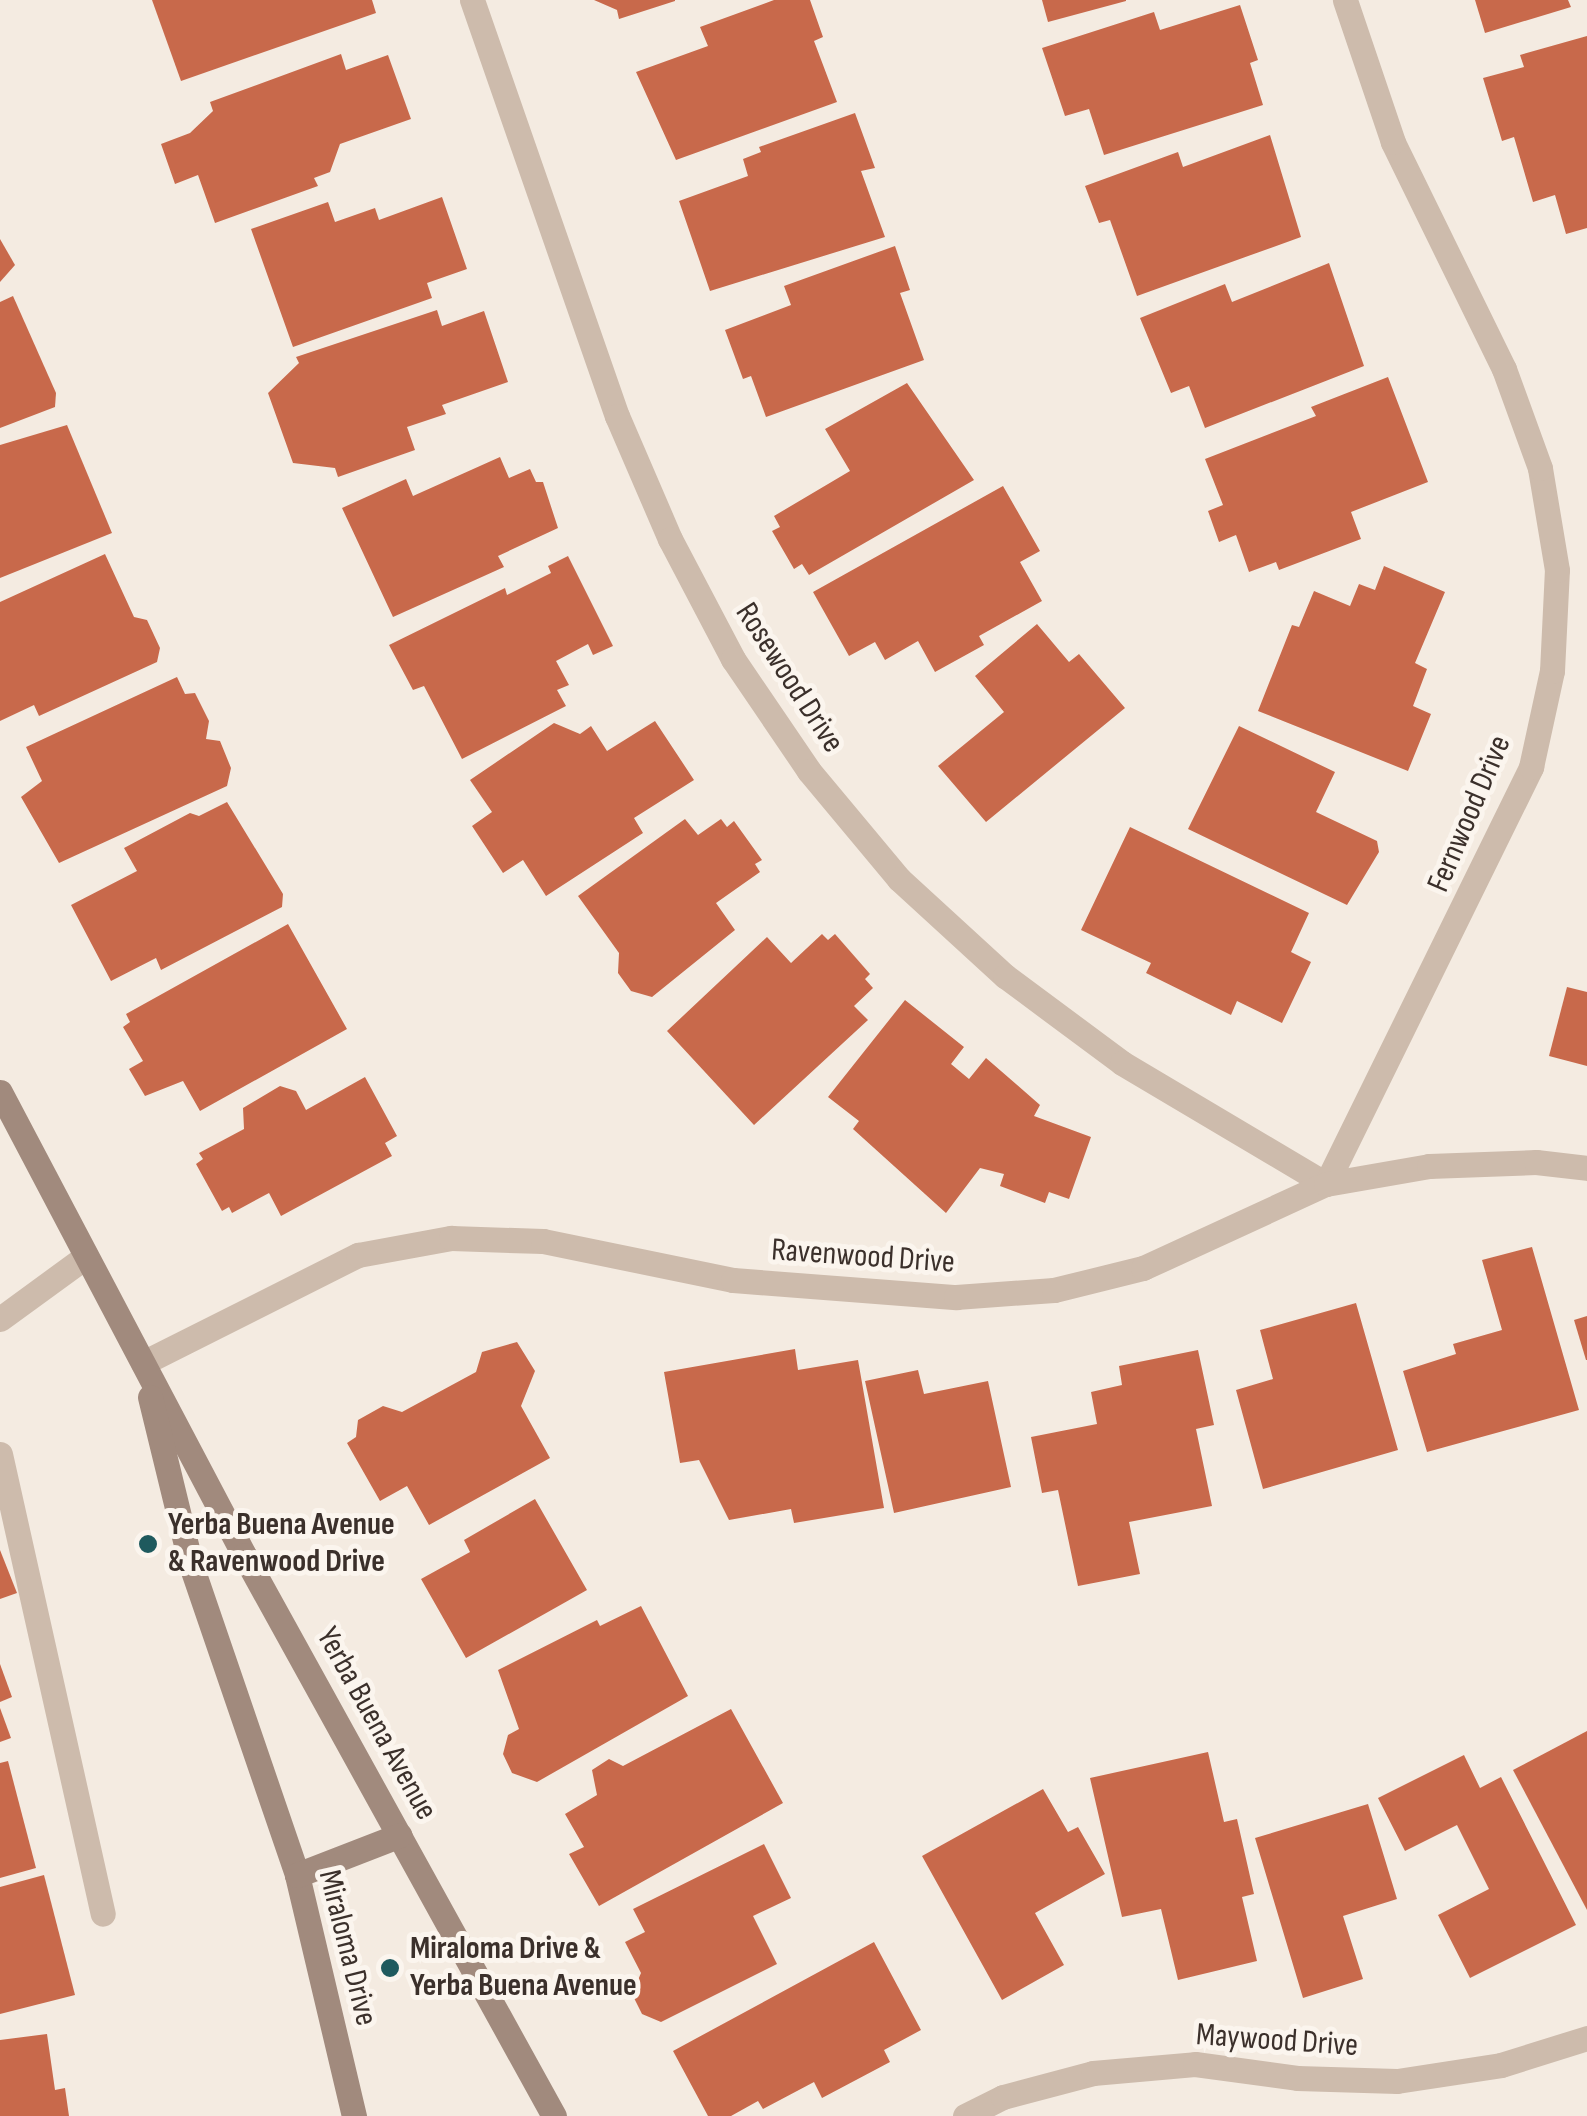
<!DOCTYPE html>
<html>
<head>
<meta charset="utf-8">
<style>
	body { margin:0 }
	#map { position:relative; width:1587px; height:2116px; overflow:hidden; background:#f4ebe1; font-family:"Sofia Sans Condensed",sans-serif }
	div>[style] { position:absolute }
	[style*='--x'] { left:calc(var(--x)*1px); top:calc(var(--y)*1px); width:calc(var(--w)*1px); rotate:calc(var(--a)*1deg) }
	.building>* { inset:0; background:#c8694b }
	.lane>* { height:25px; margin:-12.5px; padding:0 12.5px; transform-origin:12.5px; border-radius:12.5px; background:#cdbbac }
	.street>* { height:25px; margin:-12.5px; padding:0 12.5px; transform-origin:12.5px; border-radius:12.5px; background:#cdbbac }
	.secondary>* { height:25px; margin:-12.5px; padding:0 12.5px; transform-origin:12.5px; border-radius:12.5px; background:#a18a7d }
	.dots>* { width:28px; height:28px; translate:-50% -50%; box-sizing:border-box; border:5px solid #fbf5ee; border-radius:50% }
	span { translate:-50% -50%; white-space:nowrap; text-align:center; line-height:1.15; -webkit-text-stroke:10px #fbf5ee; paint-order:stroke }
	.street-label { font-size:32px; color:#3b302b }
	.poi-label { font-size:32px; color:#3b302b; font-weight:700 }
	.left { translate:0 -50%; text-align:left }
</style>
</head>
<body>
<div id="map">
	<div class="building">
		<div style="clip-path:polygon(152px 0,372px 0,376px 13px,181px 81px)"></div>
		<div style="clip-path:polygon(594px 0,675px 0,675px 1px,619px 19px,617px 10px)"></div>
		<div style="clip-path:polygon(774px 0,810px 0,823px 37px,814px 41px,837px 102px,676px 160px,636px 72px,708px 46px,700px 27px)"></div>
		<div style="clip-path:polygon(1042px 0,1126px 0,1126px 1px,1048px 22px)"></div>
		<div style="clip-path:polygon(1475px 0,1568px 0,1571px 7px,1485px 33px)"></div>
		<div style="clip-path:polygon(1240px 5px,1258px 60px,1250px 63px,1263px 105px,1104px 155px,1089px 109px,1065px 116px,1042px 48px,1154px 12px,1160px 30px)"></div>
		<div style="clip-path:polygon(1587px 36px,1587px 228px,1566px 234px,1555px 195px,1533px 202px,1514px 137px,1502px 141px,1483px 78px,1524px 67px,1520px 55px)"></div>
		<div style="clip-path:polygon(341px 54px,346px 70px,388px 55px,411px 119px,340px 144px,330px 172px,314px 178px,318px 186px,215px 223px,198px 175px,175px 184px,161px 144px,190px 133px,213px 111px,210px 102px)"></div>
		<div style="clip-path:polygon(855px 113px,875px 168px,861px 171px,885px 237px,710px 291px,679px 201px,748px 176px,743px 159px,761px 152px,759px 147px)"></div>
		<div style="clip-path:polygon(1270px 135px,1301px 237px,1137px 296px,1110px 220px,1099px 223px,1085px 186px,1178px 152px,1183px 167px)"></div>
		<div style="clip-path:polygon(442px 197px,467px 269px,427px 283px,432px 298px,293px 347px,251px 229px,328px 202px,335px 222px,375px 208px,379px 220px)"></div>
		<div style="clip-path:polygon(0 239px,15px 265px,0 282px)"></div>
		<div style="clip-path:polygon(895px 246px,910px 290px,900px 293px,924px 360px,766px 417px,751px 376px,743px 379px,725px 330px,791px 305px,784px 286px)"></div>
		<div style="clip-path:polygon(1329px 263px,1364px 366px,1205px 428px,1189px 386px,1171px 393px,1140px 318px,1225px 284px,1232px 302px)"></div>
		<div style="clip-path:polygon(13px 296px,56px 393px,55px 407px,0 428px,0 302px)"></div>
		<div style="clip-path:polygon(437px 310px,442px 326px,484px 311px,508px 382px,442px 405px,446px 414px,407px 427px,415px 450px,338px 477px,335px 468px,293px 463px,268px 393px,299px 363px,296px 357px)"></div>
		<div style="clip-path:polygon(1388px 377px,1428px 482px,1351px 512px,1361px 539px,1279px 570px,1276px 562px,1249px 572px,1236px 535px,1219px 542px,1208px 511px,1223px 505px,1205px 459px,1316px 416px,1311px 407px)"></div>
		<div style="clip-path:polygon(907px 383px,974px 480px,809px 575px,802px 564px,794px 569px,772px 531px,780px 527px,774px 516px,850px 471px,825px 429px)"></div>
		<div style="clip-path:polygon(67px 425px,112px 533px,0 578px,0 445px)"></div>
		<div style="clip-path:polygon(500px 457px,509px 478px,530px 469px,536px 482px,543px 482px,558px 528px,498px 556px,504px 567px,393px 617px,342px 508px,406px 479px,413px 496px)"></div>
		<div style="clip-path:polygon(1003px 486px,1040px 551px,1020px 562px,1042px 601px,979px 636px,984px 645px,935px 672px,918px 641px,885px 660px,875px 642px,849px 656px,813px 592px)"></div>
		<div style="clip-path:polygon(105px 554px,134px 617px,147px 620px,160px 648px,157px 662px,39px 716px,34px 705px,0 721px,0 602px)"></div>
		<div style="clip-path:polygon(568px 556px,613px 646px,593px 655px,588px 644px,556px 661px,569px 685px,557px 690px,566px 706px,462px 759px,424px 686px,413px 690px,389px 645px,505px 588px,507px 595px,551px 573px,548px 566px)"></div>
		<div style="clip-path:polygon(1384px 566px,1445px 592px,1415px 663px,1427px 669px,1413px 706px,1431px 714px,1408px 771px,1258px 711px,1292px 625px,1299px 627px,1314px 591px,1350px 606px,1359px 584px,1375px 590px)"></div>
		<div style="clip-path:polygon(1037px 624px,1069px 662px,1079px 654px,1125px 708px,986px 822px,938px 766px,1004px 712px,975px 676px)"></div>
		<div style="clip-path:polygon(177px 677px,185px 694px,195px 693px,209px 721px,206px 739px,220px 741px,231px 768px,227px 786px,59px 863px,21px 797px,42px 781px,26px 747px)"></div>
		<div style="clip-path:polygon(655px 721px,694px 780px,634px 818px,643px 833px,546px 896px,523px 860px,503px 873px,472px 826px,492px 812px,470px 780px,554px 723px,580px 734px,591px 726px,607px 751px)"></div>
		<div style="clip-path:polygon(1239px 726px,1335px 772px,1316px 812px,1377px 841px,1379px 852px,1347px 905px,1188px 829px)"></div>
		<div style="clip-path:polygon(227px 802px,283px 894px,282px 907px,161px 970px,156px 958px,111px 981px,71px 905px,137px 871px,124px 848px,190px 813px,199px 816px)"></div>
		<div style="clip-path:polygon(685px 819px,698px 835px,721px 819px,727px 827px,734px 821px,762px 860px,755px 864px,760px 872px,716px 903px,735px 930px,652px 997px,631px 991px,618px 973px,619px 953px,578px 896px)"></div>
		<div style="clip-path:polygon(1130px 827px,1309px 913px,1291px 952px,1311px 962px,1282px 1023px,1237px 1001px,1231px 1015px,1146px 973px,1151px 963px,1081px 930px)"></div>
		<div style="clip-path:polygon(288px 924px,347px 1029px,200px 1111px,183px 1081px,145px 1096px,129px 1069px,143px 1061px,123px 1027px,130px 1022px,126px 1014px)"></div>
		<div style="clip-path:polygon(822px 934px,828px 940px,835px 934px,870px 974px,865px 979px,873px 988px,854px 1006px,868px 1020px,754px 1125px,667px 1031px,767px 937px,791px 963px)"></div>
		<div style="clip-path:polygon(1567px 987px,1587px 992px,1587px 1066px,1549px 1056px)"></div>
		<div style="clip-path:polygon(905px 1000px,964px 1047px,951px 1064px,969px 1079px,986px 1058px,1040px 1105px,1034px 1116px,1091px 1137px,1069px 1199px,1049px 1192px,1045px 1203px,1000px 1186px,1004px 1174px,980px 1168px,946px 1213px,853px 1129px,859px 1121px,828px 1097px)"></div>
		<div style="clip-path:polygon(365px 1077px,397px 1136px,385px 1143px,392px 1156px,281px 1216px,269px 1193px,232px 1213px,229px 1207px,222px 1211px,196px 1164px,203px 1159px,199px 1153px,244px 1129px,243px 1108px,280px 1086px,296px 1091px,306px 1110px)"></div>
		<div style="clip-path:polygon(1532px 1247px,1579px 1410px,1427px 1452px,1403px 1371px,1456px 1354px,1453px 1344px,1502px 1330px,1482px 1260px)"></div>
		<div style="clip-path:polygon(1356px 1303px,1398px 1450px,1263px 1489px,1236px 1390px,1273px 1379px,1260px 1330px)"></div>
		<div style="clip-path:polygon(1587px 1316px,1587px 1360px,1586px 1360px,1574px 1320px)"></div>
		<div style="clip-path:polygon(517px 1342px,535px 1371px,521px 1406px,550px 1458px,429px 1525px,407px 1486px,380px 1501px,347px 1443px,356px 1437px,358px 1420px,383px 1406px,402px 1412px,476px 1372px,482px 1352px)"></div>
		<div style="clip-path:polygon(795px 1349px,798px 1370px,858px 1360px,884px 1508px,794px 1523px,791px 1509px,729px 1520px,699px 1460px,680px 1463px,664px 1372px)"></div>
		<div style="clip-path:polygon(1198px 1350px,1214px 1425px,1196px 1429px,1212px 1506px,1129px 1522px,1140px 1574px,1078px 1586px,1058px 1490px,1042px 1493px,1031px 1437px,1097px 1424px,1091px 1392px,1122px 1385px,1119px 1366px)"></div>
		<div style="clip-path:polygon(918px 1370px,924px 1394px,988px 1381px,1011px 1487px,894px 1513px,865px 1381px)"></div>
		<div style="clip-path:polygon(535px 1499px,587px 1590px,466px 1658px,421px 1579px,470px 1552px,464px 1540px)"></div>
		<div style="clip-path:polygon(0 1550px,17px 1593px,0 1599px)"></div>
		<div style="clip-path:polygon(641px 1606px,688px 1696px,537px 1782px,512px 1773px,503px 1754px,508px 1735px,519px 1729px,498px 1670px,597px 1620px,600px 1626px)"></div>
		<div style="clip-path:polygon(0 1664px,12px 1697px,0 1702px)"></div>
		<div style="clip-path:polygon(0 1708px,11px 1738px,0 1742px)"></div>
		<div style="clip-path:polygon(731px 1709px,783px 1803px,599px 1906px,569px 1854px,584px 1847px,565px 1814px,597px 1795px,592px 1770px,609px 1759px,623px 1766px)"></div>
		<div style="clip-path:polygon(1587px 1731px,1587px 1910px,1513px 1770px)"></div>
		<div style="clip-path:polygon(1208px 1752px,1224px 1822px,1237px 1819px,1254px 1894px,1242px 1897px,1257px 1961px,1178px 1980px,1161px 1909px,1122px 1917px,1090px 1778px)"></div>
		<div style="clip-path:polygon(1464px 1755px,1480px 1788px,1501px 1777px,1576px 1925px,1470px 1978px,1438px 1915px,1489px 1889px,1457px 1825px,1405px 1851px,1378px 1798px)"></div>
		<div style="clip-path:polygon(8px 1761px,36px 1868px,0 1878px,0 1763px)"></div>
		<div style="clip-path:polygon(1043px 1789px,1068px 1832px,1078px 1827px,1105px 1874px,1035px 1913px,1064px 1965px,1002px 2000px,922px 1856px)"></div>
		<div style="clip-path:polygon(1368px 1804px,1397px 1899px,1343px 1916px,1363px 1979px,1303px 1998px,1255px 1838px)"></div>
		<div style="clip-path:polygon(764px 1844px,791px 1898px,753px 1916px,777px 1964px,661px 2022px,642px 2014px,632px 1994px,641px 1973px,625px 1942px,645px 1932px,633px 1909px)"></div>
		<div style="clip-path:polygon(44px 1875px,75px 1995px,0 2014px,0 1887px)"></div>
		<div style="clip-path:polygon(874px 1942px,921px 2030px,884px 2050px,890px 2062px,822px 2098px,814px 2082px,763px 2109px,758px 2101px,731px 2116px,708px 2116px,673px 2051px)"></div>
		<div style="clip-path:polygon(47px 2034px,55px 2090px,65px 2088px,69px 2116px,0 2116px,0 2040px)"></div>
	</div>
	<div class="lane">
		<div style="--x:0;--y:1319;--w:105;--a:-36.1"></div>
		<div style="--x:0;--y:1454;--w:471;--a:77.4"></div>
	</div>
	<div class="street">
		<div style="--x:472;--y:0;--w:441;--a:70.8"></div>
		<div style="--x:617;--y:416;--w:134;--a:66.7"></div>
		<div style="--x:670;--y:539;--w:136;--a:62.3"></div>
		<div style="--x:733;--y:659;--w:135;--a:55.8"></div>
		<div style="--x:809;--y:771;--w:141;--a:50.2"></div>
		<div style="--x:899;--y:879;--w:144;--a:42.5"></div>
		<div style="--x:1005;--y:976;--w:146;--a:36.6"></div>
		<div style="--x:1122;--y:1063;--w:237;--a:30.7"></div>
		<div style="--x:1326;--y:1184;--w:465;--a:-63.8"></div>
		<div style="--x:1531;--y:767;--w:98;--a:-77.7"></div>
		<div style="--x:1552;--y:671;--w:101;--a:-87.2"></div>
		<div style="--x:1557;--y:570;--w:103;--a:-99.5"></div>
		<div style="--x:1540;--y:468;--w:105;--a:-110"></div>
		<div style="--x:1504;--y:369;--w:253;--a:-116.1"></div>
		<div style="--x:1393;--y:142;--w:150;--a:-108.7"></div>
		<div style="--x:143;--y:1363;--w:241;--a:-26.7"></div>
		<div style="--x:358;--y:1255;--w:95;--a:-10.4"></div>
		<div style="--x:451;--y:1238;--w:92;--a:1.9"></div>
		<div style="--x:543;--y:1241;--w:194;--a:11.6"></div>
		<div style="--x:733;--y:1280;--w:224;--a:4.4"></div>
		<div style="--x:956;--y:1297;--w:98;--a:-4.1"></div>
		<div style="--x:1054;--y:1290;--w:92;--a:-13.9"></div>
		<div style="--x:1143;--y:1268;--w:201;--a:-24.7"></div>
		<div style="--x:1326;--y:1184;--w:105;--a:-9.9"></div>
		<div style="--x:1429;--y:1166;--w:107;--a:-2.1"></div>
		<div style="--x:1536;--y:1162;--w:51;--a:6.7"></div>
		<div style="--x:965;--y:2116;--w:42;--a:-26.6"></div>
		<div style="--x:1003;--y:2097;--w:93;--a:-14.9"></div>
		<div style="--x:1093;--y:2073;--w:102;--a:-5"></div>
		<div style="--x:1195;--y:2064;--w:103;--a:7.8"></div>
		<div style="--x:1297;--y:2078;--w:100;--a:1.7"></div>
		<div style="--x:1397;--y:2081;--w:105;--a:-8.7"></div>
		<div style="--x:1501;--y:2065;--w:90;--a:-17.4"></div>
	</div>
	<div class="secondary">
		<div style="--x:0;--y:1092;--w:523;--a:62.21"></div>
		<div style="--x:244;--y:1555;--w:641;--a:61.08"></div>
		<div style="--x:150;--y:1397;--w:173;--a:76.3"></div>
		<div style="--x:191;--y:1565;--w:328;--a:71.1"></div>
		<div style="--x:297;--y:1875;--w:248;--a:76.7"></div>
		<div style="--x:297;--y:1875;--w:110;--a:-21.2"></div>
	</div>
	<div class="dots">
		<div style="left:148px;top:1544px;background:#1f5a5e"></div>
		<div style="left:390px;top:1968px;background:#1f5a5e"></div>
	</div>
	<div class="street-label">
		<span style="left:789px;top:678px;rotate:57deg">Rosewood Drive</span>
		<span style="left:1470px;top:814px;rotate:-67deg">Fernwood Drive</span>
		<span style="left:863px;top:1257px;rotate:4deg">Ravenwood Drive</span>
		<span style="left:376px;top:1724px;rotate:61deg">Yerba Buena Avenue</span>
		<span style="left:347px;top:1948px;rotate:76deg">Miraloma Drive</span>
		<span style="left:1277px;top:2041px;rotate:4deg">Maywood Drive</span>
	</div>
	<div class="poi-label">
		<span class="left" style="left:168px;top:1544px">Yerba Buena Avenue<br>&amp; Ravenwood Drive</span>
		<span class="left" style="left:410px;top:1968px">Miraloma Drive &amp;<br>Yerba Buena Avenue</span>
	</div>
</div>
</body>
</html>
